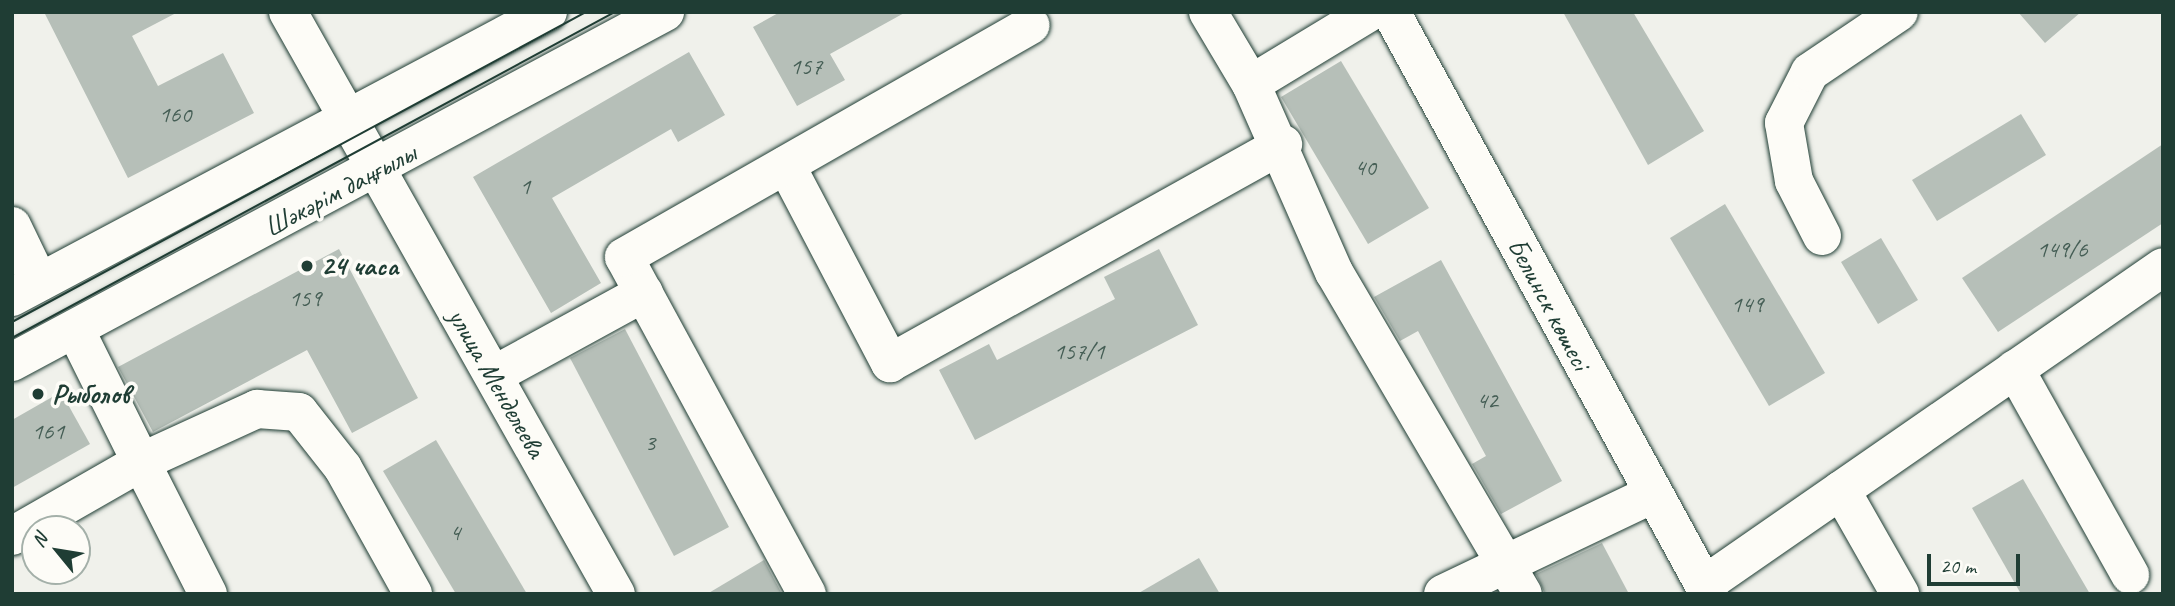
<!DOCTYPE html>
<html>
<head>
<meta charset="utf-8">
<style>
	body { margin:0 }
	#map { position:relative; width:2175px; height:606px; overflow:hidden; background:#f0f1eb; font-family:Caveat,sans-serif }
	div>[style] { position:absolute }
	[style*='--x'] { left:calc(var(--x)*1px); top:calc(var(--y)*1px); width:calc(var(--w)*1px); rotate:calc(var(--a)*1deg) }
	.building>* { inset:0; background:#b6bfb8 }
	.roads { filter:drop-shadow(0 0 2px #1f3d34) drop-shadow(0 0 2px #1f3d34) }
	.minor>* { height:38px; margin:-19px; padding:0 19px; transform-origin:19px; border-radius:19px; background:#fdfcf7 }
	.major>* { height:38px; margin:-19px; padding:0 19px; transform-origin:19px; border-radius:19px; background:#fdfcf7 }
	.tram>* { height:2px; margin:-1px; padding:0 1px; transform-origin:1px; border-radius:1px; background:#1f3d34 }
	.dots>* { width:19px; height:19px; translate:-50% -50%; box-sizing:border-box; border:4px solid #fdfcf7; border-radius:50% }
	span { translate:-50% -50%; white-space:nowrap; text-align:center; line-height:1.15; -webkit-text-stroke:7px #fdfcf7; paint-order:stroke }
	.number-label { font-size:24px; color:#455e55 }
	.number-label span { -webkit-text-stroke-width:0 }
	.street-label { font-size:28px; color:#1f3d34 }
	.poi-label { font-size:28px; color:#1f3d34; font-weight:700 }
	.left { translate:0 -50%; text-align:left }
	.frame { position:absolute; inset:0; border:14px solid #1f3d34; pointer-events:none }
	.north { position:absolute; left:21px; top:515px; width:70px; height:70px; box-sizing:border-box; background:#fdfcf7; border:2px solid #a4b0a9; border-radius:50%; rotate:300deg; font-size:19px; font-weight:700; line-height:28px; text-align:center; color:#1f3d34 }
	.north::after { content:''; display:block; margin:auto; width:24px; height:32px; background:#1f3d34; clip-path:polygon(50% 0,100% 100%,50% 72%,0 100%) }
	.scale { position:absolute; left:1927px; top:554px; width:93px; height:32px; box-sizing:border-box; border:4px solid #1f3d34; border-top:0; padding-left:9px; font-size:21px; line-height:24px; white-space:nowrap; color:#1f3d34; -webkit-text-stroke:5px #fdfcf7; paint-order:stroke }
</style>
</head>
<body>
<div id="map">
	<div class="building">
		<div style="clip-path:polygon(44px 12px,178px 12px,132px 36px,158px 86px,223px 53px,254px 113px,128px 178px)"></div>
		<div style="clip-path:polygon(780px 12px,906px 12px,830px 54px,845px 80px,797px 106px,753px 27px)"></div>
		<div style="clip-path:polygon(1563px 12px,1633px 12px,1704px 131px,1648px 165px)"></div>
		<div style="clip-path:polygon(2018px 12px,2081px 12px,2045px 43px)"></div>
		<div style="clip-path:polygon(689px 52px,725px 115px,678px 142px,671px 129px,552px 198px,601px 283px,551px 313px,473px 177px)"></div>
		<div style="clip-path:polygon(1341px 61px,1429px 208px,1368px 244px,1281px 97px)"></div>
		<div style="clip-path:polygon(2021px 114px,2046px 155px,1937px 221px,1912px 180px)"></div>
		<div style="clip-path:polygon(2163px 144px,2163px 223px,1998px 332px,1962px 278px)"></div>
		<div style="clip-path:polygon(1725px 204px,1825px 373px,1769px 406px,1670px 238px)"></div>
		<div style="clip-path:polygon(1881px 238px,1918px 300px,1878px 324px,1841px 262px)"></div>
		<div style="clip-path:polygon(339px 249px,418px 398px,352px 433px,307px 350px,153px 432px,118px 367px)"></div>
		<div style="clip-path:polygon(1159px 249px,1198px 325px,975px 440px,939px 370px,989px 344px,997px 360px,1115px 299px,1104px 277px)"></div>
		<div style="clip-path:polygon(1441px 260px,1562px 481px,1501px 514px,1472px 464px,1486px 456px,1418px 331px,1400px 341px,1374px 297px)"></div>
		<div style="clip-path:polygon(625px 329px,729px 527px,674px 556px,570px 358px)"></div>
		<div style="clip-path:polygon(61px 392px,90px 444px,12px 488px,12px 420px)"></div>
		<div style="clip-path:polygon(436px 440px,527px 594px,456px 594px,383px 471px)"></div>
		<div style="clip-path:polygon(2023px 479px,2090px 594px,2021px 594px,1972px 508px)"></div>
		<div style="clip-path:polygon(1602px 543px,1629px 594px,1545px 594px,1536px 574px)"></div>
		<div style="clip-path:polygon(1199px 558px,1220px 594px,1137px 594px)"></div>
		<div style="clip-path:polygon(764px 560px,782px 594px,707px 594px)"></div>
	</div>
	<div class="roads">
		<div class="minor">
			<div style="--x:288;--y:12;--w:668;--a:60.6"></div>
			<div style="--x:1208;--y:12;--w:84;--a:59.2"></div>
			<div style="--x:1251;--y:84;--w:139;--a:-31.2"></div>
			<div style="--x:1251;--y:84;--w:206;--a:66.2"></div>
			<div style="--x:1334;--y:272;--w:373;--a:59.6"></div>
			<div style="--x:786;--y:165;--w:224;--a:62.3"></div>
			<div style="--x:890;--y:363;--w:450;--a:-29.1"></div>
			<div style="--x:12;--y:226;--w:62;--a:64.3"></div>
			<div style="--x:1822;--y:236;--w:62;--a:-117"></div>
			<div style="--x:1794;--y:181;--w:59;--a:-99.8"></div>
			<div style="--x:1784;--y:123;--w:57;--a:-63"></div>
			<div style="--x:1810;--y:72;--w:107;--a:-34"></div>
			<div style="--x:2015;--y:369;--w:236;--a:60.8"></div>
			<div style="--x:494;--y:375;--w:171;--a:-28.7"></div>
			<div style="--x:1841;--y:490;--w:120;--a:60.4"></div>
			<div style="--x:12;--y:536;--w:149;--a:-29.8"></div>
			<div style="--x:141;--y:462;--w:148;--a:-116.4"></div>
			<div style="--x:1704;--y:585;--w:558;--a:-34.71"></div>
			<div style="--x:208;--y:594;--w:148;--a:-116.9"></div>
			<div style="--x:141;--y:462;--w:128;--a:-24.6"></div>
			<div style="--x:257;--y:409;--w:42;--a:4.1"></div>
			<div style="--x:299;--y:412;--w:71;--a:51.8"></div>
			<div style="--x:343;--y:468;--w:144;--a:60.9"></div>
			<div style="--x:807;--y:594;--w:383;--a:-118.5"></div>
			<div style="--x:624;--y:257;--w:468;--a:-29.7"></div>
			<div style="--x:1443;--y:594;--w:230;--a:-25.5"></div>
		</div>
		<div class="major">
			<div style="--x:1391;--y:12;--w:663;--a:61.35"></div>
			<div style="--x:12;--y:297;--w:607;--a:-28"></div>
			<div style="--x:12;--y:362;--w:741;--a:-28.19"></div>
		</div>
	</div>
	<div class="tram">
		<div style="--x:12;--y:322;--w:652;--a:-28.37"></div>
		<div style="--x:12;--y:338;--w:685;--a:-28.4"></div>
	</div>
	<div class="dots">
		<div style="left:307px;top:266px;background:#1f3d34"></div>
		<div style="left:38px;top:394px;background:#1f3d34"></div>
	</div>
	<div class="number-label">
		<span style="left:806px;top:67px">157</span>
		<span style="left:175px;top:115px">160</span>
		<span style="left:1365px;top:168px">40</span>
		<span style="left:525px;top:187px">1</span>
		<span style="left:2062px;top:250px">149/6</span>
		<span style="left:305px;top:299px">159</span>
		<span style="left:1747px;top:305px">149</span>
		<span style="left:1079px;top:352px">157/1</span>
		<span style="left:1487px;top:401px">42</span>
		<span style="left:48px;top:432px">161</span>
		<span style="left:650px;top:443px">3</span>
		<span style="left:455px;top:533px">4</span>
	</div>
	<div class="street-label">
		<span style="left:340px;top:190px;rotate:-28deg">Шәкәрім даңғылы</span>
		<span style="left:1549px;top:304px;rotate:62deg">Белинск көшесі</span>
		<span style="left:497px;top:383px;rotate:60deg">улица Менделеева</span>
	</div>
	<div class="poi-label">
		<span class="left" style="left:321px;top:266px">24 часа</span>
		<span class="left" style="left:52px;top:394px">Рыболов</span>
	</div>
	<div class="frame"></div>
	<div class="north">N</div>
	<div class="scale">20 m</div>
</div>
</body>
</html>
